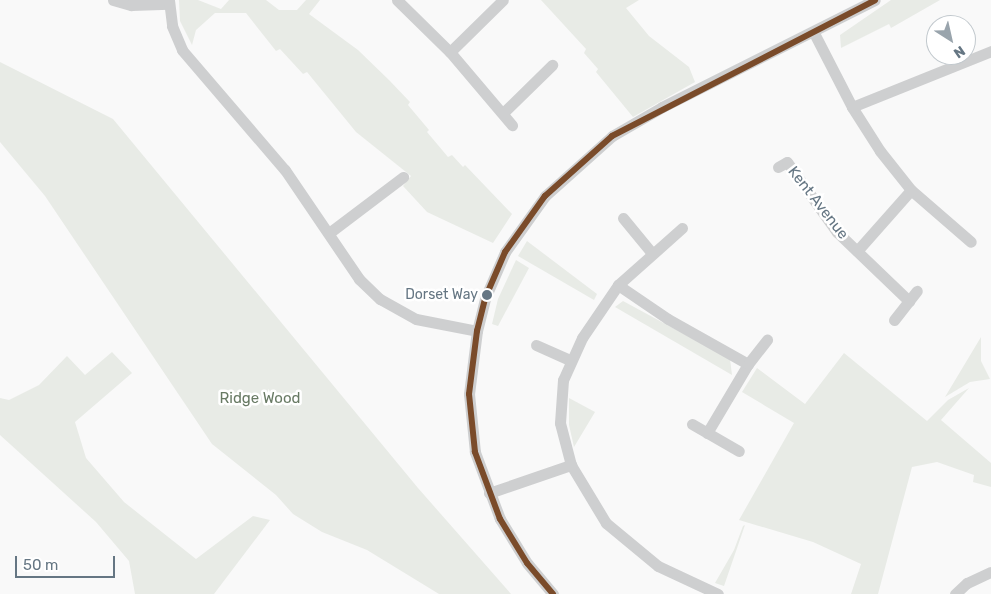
<!DOCTYPE html>
<html>
<head>
<meta charset="utf-8">
<style>
	body { margin:0 }
	#map { position:relative; width:991px; height:594px; overflow:hidden; background:#f9f9f9; font-family:Rubik,sans-serif }
	div>[style] { position:absolute }
	[style*='--x'] { left:calc(var(--x)*1px); top:calc(var(--y)*1px); width:calc(var(--w)*1px); rotate:calc(var(--a)*1deg) }
	.green>* { inset:0; background:#e8ebe6 }
	.minor>* { height:11px; margin:-5.5px; padding:0 5.5px; transform-origin:5.5px; border-radius:5.5px; background:#cecfd0 }
	.bus-1>* { height:6px; margin:-3px; padding:0 3px; transform-origin:3px; border-radius:3px; background:#7a4b2a }
	.dots>* { width:14px; height:14px; translate:-50% -50%; box-sizing:border-box; border:2px solid #fff; border-radius:50% }
	span { translate:-50% -50%; white-space:nowrap; text-align:center; line-height:1.15; -webkit-text-stroke:5px #fff; paint-order:stroke }
	.bus-label { font-size:14px; color:#657683 }
	.right { translate:-100% -50%; text-align:right }
	.street-label { font-size:15px; color:#657683 }
	.park-label { font-size:15px; color:#687a64 }
	.north { position:absolute; left:926px; top:15px; width:50px; height:50px; box-sizing:border-box; background:#fff; border:1px solid #c1c8cd; border-radius:50%; rotate:145deg; font-size:14px; font-weight:700; line-height:20px; text-align:center; color:#657683 }
	.north::after { content:''; display:block; margin:auto; width:18px; height:22px; background:#99a4ac; clip-path:polygon(50% 0,100% 100%,50% 72%,0 100%) }
	.scale { position:absolute; left:15px; top:556px; width:100px; height:22px; box-sizing:border-box; border:2px solid #657683; border-top:0; padding-left:6px; font-size:15px; line-height:18px; white-space:nowrap; color:#657683; -webkit-text-stroke:4px #fff; paint-order:stroke }
</style>
</head>
<body>
<div id="map">
	<div class="green">
		<div style="clip-path:polygon(179px 0,198px 0,221px 9px,229px 0,266px 0,279px 10px,297px 10px,306px 0,320px 0,309px 14px,358px 50px,389px 80px,410px 102px,408px 105px,429px 130px,427px 132px,448px 157px,452px 155px,463px 167px,465px 165px,512px 214px,493px 243px,427px 212px,403px 186px,411px 176px,356px 132px,307px 72px,303px 74px,280px 49px,276px 51px,246px 13px,215px 13px,196px 30px,192px 45px,180px 21px)"></div>
		<div style="clip-path:polygon(541px 0,639px 0,626px 8px,649px 36px,689px 67px,695px 82px,633px 117px,596px 72px,598px 69px,584px 53px,586px 49px)"></div>
		<div style="clip-path:polygon(891px 0,940px 0,891px 28px,889px 24px,841px 48px,840px 35px)"></div>
		<div style="clip-path:polygon(0 62px,113px 119px,418px 488px,511px 594px,439px 594px,367px 550px,322px 532px,293px 514px,276px 495px,212px 444px,45px 196px,0 142px)"></div>
		<div style="clip-path:polygon(527px 241px,597px 294px,594px 300px,518px 256px)"></div>
		<div style="clip-path:polygon(516px 260px,529px 268px,498px 326px,492px 324px,498px 299px)"></div>
		<div style="clip-path:polygon(623px 301px,730px 359px,732px 375px,615px 307px)"></div>
		<div style="clip-path:polygon(981px 337px,981px 361px,990px 379px,970px 382px,945px 397px)"></div>
		<div style="clip-path:polygon(112px 352px,132px 373px,75px 422px,86px 458px,124px 502px,196px 559px,253px 516px,270px 520px,214px 594px,135px 594px,129px 561px,96px 522px,0 435px,0 398px,9px 400px,39px 385px,67px 356px,85px 375px)"></div>
		<div style="clip-path:polygon(844px 353px,927px 421px,948px 400px,969px 388px,941px 420px,991px 463px,991px 487px,973px 482px,974px 475px,937px 462px,912px 467px,878px 594px,851px 594px,861px 564px,813px 542px,739px 520px,794px 423px,742px 392px,757px 368px,805px 404px)"></div>
		<div style="clip-path:polygon(569px 398px,595px 412px,574px 447px,569px 425px)"></div>
		<div style="clip-path:polygon(745px 525px,724px 586px,715px 583px,734px 550px,743px 526px)"></div>
	</div>
	<div class="minor">
		<div style="--x:113;--y:0;--w:19;--a:16"></div>
		<div style="--x:131;--y:5;--w:38;--a:-2"></div>
		<div style="--x:169;--y:0;--w:26;--a:83"></div>
		<div style="--x:172;--y:26;--w:26;--a:67"></div>
		<div style="--x:182;--y:50;--w:158;--a:49.4"></div>
		<div style="--x:285;--y:170;--w:132;--a:55.8"></div>
		<div style="--x:359;--y:279;--w:29;--a:44"></div>
		<div style="--x:380;--y:299;--w:41;--a:29.1"></div>
		<div style="--x:416;--y:319;--w:62;--a:11.1"></div>
		<div style="--x:397;--y:0;--w:74;--a:44.5"></div>
		<div style="--x:450;--y:52;--w:96;--a:49.7"></div>
		<div style="--x:814;--y:33;--w:83;--a:62.8"></div>
		<div style="--x:852;--y:107;--w:52;--a:57.5"></div>
		<div style="--x:880;--y:151;--w:50;--a:51.5"></div>
		<div style="--x:911;--y:190;--w:79;--a:40.9"></div>
		<div style="--x:450;--y:52;--w:74;--a:-44.5"></div>
		<div style="--x:852;--y:107;--w:150;--a:-21.9"></div>
		<div style="--x:503;--y:113;--w:69;--a:-44.4"></div>
		<div style="--x:778;--y:167;--w:10;--a:-29"></div>
		<div style="--x:787;--y:162;--w:86;--a:54.5"></div>
		<div style="--x:837;--y:232;--w:100;--a:43.8"></div>
		<div style="--x:623;--y:218;--w:44;--a:50.5"></div>
		<div style="--x:682;--y:228;--w:86;--a:138.3"></div>
		<div style="--x:618;--y:285;--w:64;--a:124.2"></div>
		<div style="--x:582;--y:338;--w:46;--a:114.3"></div>
		<div style="--x:563;--y:380;--w:43;--a:94"></div>
		<div style="--x:560;--y:423;--w:43;--a:75.3"></div>
		<div style="--x:571;--y:465;--w:68;--a:58.9"></div>
		<div style="--x:606;--y:523;--w:67;--a:39.6"></div>
		<div style="--x:658;--y:566;--w:66;--a:25"></div>
		<div style="--x:329;--y:233;--w:93;--a:-37.1"></div>
		<div style="--x:857;--y:251;--w:81;--a:-48.5"></div>
		<div style="--x:618;--y:285;--w:60;--a:34.2"></div>
		<div style="--x:668;--y:319;--w:92;--a:29.4"></div>
		<div style="--x:894;--y:320;--w:37;--a:-52"></div>
		<div style="--x:536;--y:345;--w:36;--a:24"></div>
		<div style="--x:692;--y:424;--w:54;--a:29.9"></div>
		<div style="--x:707;--y:433;--w:80;--a:-59.3"></div>
		<div style="--x:748;--y:364;--w:31;--a:-52"></div>
		<div style="--x:489;--y:493;--w:87;--a:-18.9"></div>
		<div style="--x:553;--y:594;--w:40;--a:-130"></div>
		<div style="--x:527;--y:563;--w:52;--a:-121.5"></div>
		<div style="--x:500;--y:519;--w:72;--a:-110.5"></div>
		<div style="--x:475;--y:452;--w:58;--a:-95.9"></div>
		<div style="--x:469;--y:394;--w:64;--a:-82.8"></div>
		<div style="--x:477;--y:331;--w:36;--a:-76"></div>
		<div style="--x:486;--y:296;--w:48;--a:-66.6"></div>
		<div style="--x:505;--y:252;--w:69;--a:-54.5"></div>
		<div style="--x:545;--y:196;--w:90;--a:-41.8"></div>
		<div style="--x:612;--y:136;--w:58;--a:-30.1"></div>
		<div style="--x:662;--y:107;--w:238;--a:-26.7"></div>
		<div style="--x:955;--y:594;--w:16;--a:-43"></div>
		<div style="--x:967;--y:583;--w:26;--a:-25"></div>
	</div>
	<div class="bus-1">
		<div style="--x:553;--y:594;--w:40;--a:-130"></div>
		<div style="--x:527;--y:563;--w:52;--a:-121.5"></div>
		<div style="--x:500;--y:519;--w:72;--a:-110.5"></div>
		<div style="--x:475;--y:452;--w:58;--a:-95.9"></div>
		<div style="--x:469;--y:394;--w:64;--a:-82.8"></div>
		<div style="--x:477;--y:331;--w:36;--a:-76"></div>
		<div style="--x:486;--y:296;--w:48;--a:-66.6"></div>
		<div style="--x:505;--y:252;--w:69;--a:-54.5"></div>
		<div style="--x:545;--y:196;--w:90;--a:-41.8"></div>
		<div style="--x:612;--y:136;--w:296;--a:-27.3"></div>
	</div>
	<div class="dots">
		<div style="left:487px;top:295px;background:#657683"></div>
	</div>
	<div class="bus-label">
		<span class="right" style="left:478px;top:295px">Dorset Way</span>
	</div>
	<div class="street-label">
		<span style="left:818px;top:203px;rotate:52deg">Kent Avenue</span>
	</div>
	<div class="park-label">
		<span style="left:260px;top:399px">Ridge Wood</span>
	</div>
	<div class="north">N</div>
	<div class="scale">50 m</div>
</div>
</body>
</html>
